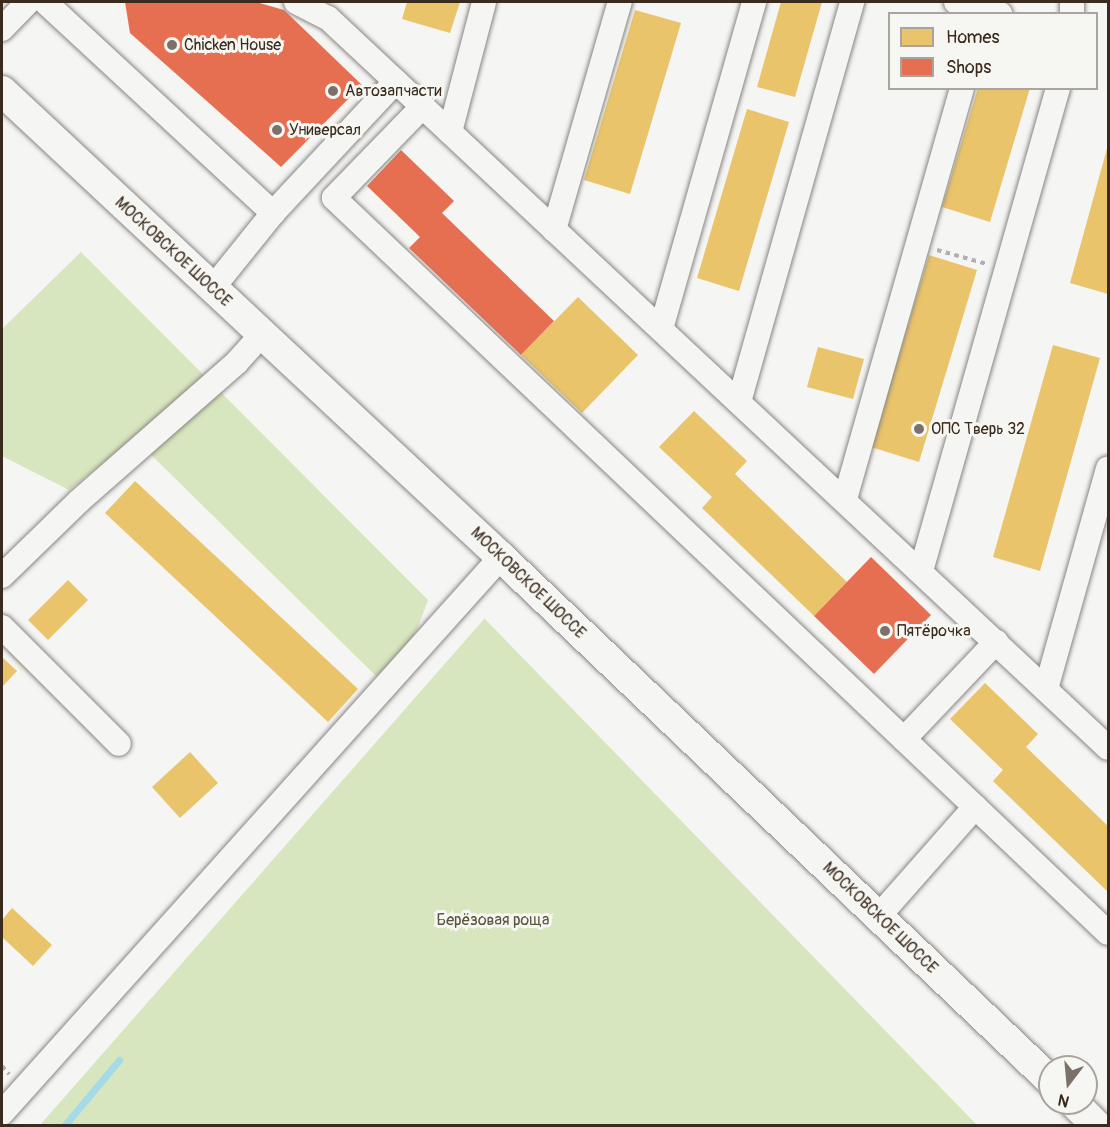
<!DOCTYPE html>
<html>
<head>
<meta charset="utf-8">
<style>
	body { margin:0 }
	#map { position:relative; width:1110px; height:1127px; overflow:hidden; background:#f5f5f3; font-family:Pangolin,sans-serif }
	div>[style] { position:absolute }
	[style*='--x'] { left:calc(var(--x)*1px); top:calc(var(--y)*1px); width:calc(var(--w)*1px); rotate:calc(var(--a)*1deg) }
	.green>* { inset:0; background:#d7e6be }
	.homes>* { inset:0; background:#e9c46a }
	.shops>* { inset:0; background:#e76f51 }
	.stream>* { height:7px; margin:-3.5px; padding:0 3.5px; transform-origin:3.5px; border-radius:3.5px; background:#a5dae8 }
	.path>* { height:4px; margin-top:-2px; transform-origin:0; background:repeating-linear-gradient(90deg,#b2b0ae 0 4.5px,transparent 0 9px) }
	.roads { filter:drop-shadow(0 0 2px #8a8683) drop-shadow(0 0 2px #8a8683) }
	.minor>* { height:24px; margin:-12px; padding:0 12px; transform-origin:12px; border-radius:12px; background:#f5f5f3 }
	.major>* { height:30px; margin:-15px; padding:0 15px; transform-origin:15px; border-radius:15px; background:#f5f5f3 }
	.dots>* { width:16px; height:16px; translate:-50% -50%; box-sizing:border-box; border:3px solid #f6f6f2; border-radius:50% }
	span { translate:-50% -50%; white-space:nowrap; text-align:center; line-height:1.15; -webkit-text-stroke:6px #f6f6f2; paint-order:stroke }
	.poi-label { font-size:16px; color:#3b2a1e }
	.left { translate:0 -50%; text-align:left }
	.street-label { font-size:16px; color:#3b2a1e }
	.park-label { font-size:16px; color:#5c563b }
	.frame { position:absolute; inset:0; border:3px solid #3b2a1e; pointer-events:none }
	.legend { position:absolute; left:888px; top:12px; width:210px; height:78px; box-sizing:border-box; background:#f6f6f2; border:2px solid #aba49d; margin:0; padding:8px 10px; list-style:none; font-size:18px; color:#3b2a1e }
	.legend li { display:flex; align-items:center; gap:12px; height:30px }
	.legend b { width:30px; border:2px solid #aba49d }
	.north { position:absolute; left:1038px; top:1055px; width:60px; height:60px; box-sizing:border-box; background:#f6f6f2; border:2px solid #aba49d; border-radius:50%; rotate:196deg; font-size:16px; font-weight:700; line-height:24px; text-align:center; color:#3b2a1e }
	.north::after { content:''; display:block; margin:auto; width:21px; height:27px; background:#7c7169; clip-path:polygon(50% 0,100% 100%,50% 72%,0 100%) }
</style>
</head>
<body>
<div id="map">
	<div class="green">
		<div style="clip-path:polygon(81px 252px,428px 600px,417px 630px,394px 663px,376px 676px,134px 438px,69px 490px,2px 456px,2px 329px)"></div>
		<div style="clip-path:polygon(485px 618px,485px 619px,977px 1125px,40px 1125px)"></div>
	</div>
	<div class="homes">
		<div style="clip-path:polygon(407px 2px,460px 2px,450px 33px,402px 19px)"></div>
		<div style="clip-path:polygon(781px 2px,822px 2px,795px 97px,757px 87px)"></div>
		<div style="clip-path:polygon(635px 10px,681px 23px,630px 194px,584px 180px)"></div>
		<div style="clip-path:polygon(978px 88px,1030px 88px,990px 222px,942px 207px)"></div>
		<div style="clip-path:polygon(747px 109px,789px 122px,739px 291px,697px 278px)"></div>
		<div style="clip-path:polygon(1108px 145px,1108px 294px,1070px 283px)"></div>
		<div style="clip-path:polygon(929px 255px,977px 270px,919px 462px,871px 447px)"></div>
		<div style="clip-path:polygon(578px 297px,638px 355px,582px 413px,521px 355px)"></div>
		<div style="clip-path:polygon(1053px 345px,1100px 358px,1040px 571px,993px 557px)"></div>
		<div style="clip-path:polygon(818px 347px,864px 359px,853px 399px,807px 387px)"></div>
		<div style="clip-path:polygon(694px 411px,747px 461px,735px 474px,847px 582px,814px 616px,702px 508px,712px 497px,659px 447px)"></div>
		<div style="clip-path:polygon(135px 481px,358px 689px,328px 722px,105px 513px)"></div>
		<div style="clip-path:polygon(68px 580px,88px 600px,48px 640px,28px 620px)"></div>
		<div style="clip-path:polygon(2px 657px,17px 671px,2px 687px)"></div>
		<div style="clip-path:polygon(985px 683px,1038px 734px,1026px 747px,1108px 826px,1108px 892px,993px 781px,1003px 770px,950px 719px)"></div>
		<div style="clip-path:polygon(190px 752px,218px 783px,180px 818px,152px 787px)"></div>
		<div style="clip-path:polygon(12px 908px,52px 945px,33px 966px,2px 937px,2px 920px)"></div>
	</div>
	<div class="shops">
		<div style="clip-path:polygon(125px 2px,256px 2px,284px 10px,362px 85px,281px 167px,130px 33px)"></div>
		<div style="clip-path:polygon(401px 150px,454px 201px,442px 213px,554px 321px,521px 355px,409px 248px,420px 237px,367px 186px)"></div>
		<div style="clip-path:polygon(871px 557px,931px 615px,874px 674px,814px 616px)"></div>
	</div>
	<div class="stream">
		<div style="--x:64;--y:1126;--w:86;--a:-50.2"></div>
	</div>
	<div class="path">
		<div style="--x:937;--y:250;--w:52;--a:15.6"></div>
		<div style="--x:2;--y:1066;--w:11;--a:49"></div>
	</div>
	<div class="roads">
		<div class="minor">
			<div style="--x:45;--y:2;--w:311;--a:42.8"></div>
			<div style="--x:296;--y:2;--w:36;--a:27"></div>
			<div style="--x:328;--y:18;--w:1068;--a:43.1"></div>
			<div style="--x:956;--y:2;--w:46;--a:15.3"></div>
			<div style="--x:1072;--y:14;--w:12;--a:-90"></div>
			<div style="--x:2;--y:29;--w:37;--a:-46"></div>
			<div style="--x:423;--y:106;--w:128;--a:134.1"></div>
			<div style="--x:334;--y:198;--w:1067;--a:43.52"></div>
			<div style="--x:450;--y:132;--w:134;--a:-75.3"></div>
			<div style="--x:554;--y:230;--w:237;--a:-73.9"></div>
			<div style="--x:212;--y:289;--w:97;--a:-51.2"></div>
			<div style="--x:273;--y:213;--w:180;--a:-47"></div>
			<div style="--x:661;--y:329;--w:340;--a:-74.1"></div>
			<div style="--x:739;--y:402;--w:416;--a:-74.2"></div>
			<div style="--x:845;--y:499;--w:427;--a:-74.1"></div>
			<div style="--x:921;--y:571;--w:502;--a:-74.16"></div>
			<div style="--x:2;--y:576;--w:107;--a:-44.2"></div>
			<div style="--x:79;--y:501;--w:210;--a:-41.3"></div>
			<div style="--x:237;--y:362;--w:36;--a:-48"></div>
			<div style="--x:2;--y:627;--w:165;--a:45"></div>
			<div style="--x:1046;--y:689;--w:229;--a:-74.3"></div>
			<div style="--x:904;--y:739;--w:134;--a:-46.5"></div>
			<div style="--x:878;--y:917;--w:147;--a:-48.6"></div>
			<div style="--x:2;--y:1113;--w:747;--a:-48.09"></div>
		</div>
		<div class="major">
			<div style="--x:2;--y:91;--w:683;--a:43.04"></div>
			<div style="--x:501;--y:557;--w:758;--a:43.61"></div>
			<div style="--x:1074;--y:1103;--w:33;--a:45"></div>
		</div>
	</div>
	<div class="dots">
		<div style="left:172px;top:45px;background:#7c7169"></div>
		<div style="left:333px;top:91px;background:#7c7169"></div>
		<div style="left:277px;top:130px;background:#7c7169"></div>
		<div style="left:919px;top:429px;background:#7c7169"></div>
		<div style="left:885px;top:631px;background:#7c7169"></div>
	</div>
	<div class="poi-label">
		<span class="left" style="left:184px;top:45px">Chicken House</span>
		<span class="left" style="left:345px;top:91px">Автозапчасти</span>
		<span class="left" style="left:289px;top:130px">Универсал</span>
		<span class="left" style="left:931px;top:429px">ОПС Тверь 32</span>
		<span class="left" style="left:897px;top:631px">Пятёрочка</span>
	</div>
	<div class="street-label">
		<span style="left:173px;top:252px;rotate:43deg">МОСКОВСКОЕ ШОССЕ</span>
		<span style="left:528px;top:583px;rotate:44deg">МОСКОВСКОЕ ШОССЕ</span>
		<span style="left:880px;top:918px;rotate:44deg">МОСКОВСКОЕ ШОССЕ</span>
	</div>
	<div class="park-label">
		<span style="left:493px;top:920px">Берёзовая роща</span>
	</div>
	<div class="frame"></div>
	<ul class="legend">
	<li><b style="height:16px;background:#e9c46a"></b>Homes</li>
	<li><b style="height:16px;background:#e76f51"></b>Shops</li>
	</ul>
	<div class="north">N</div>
</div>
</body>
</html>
